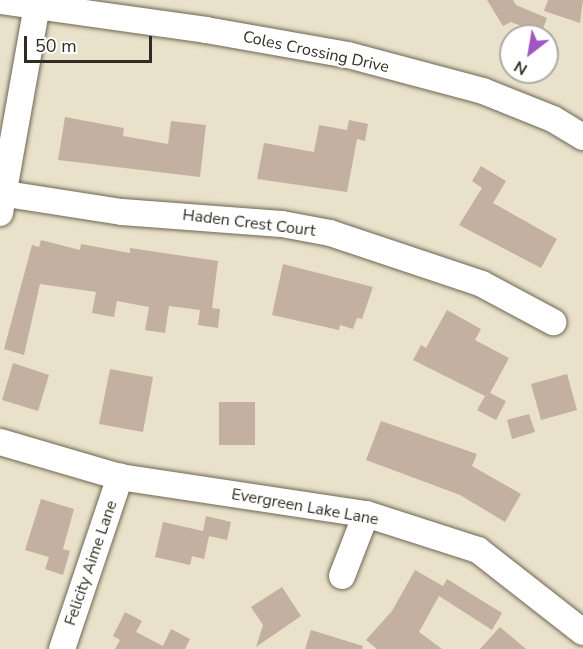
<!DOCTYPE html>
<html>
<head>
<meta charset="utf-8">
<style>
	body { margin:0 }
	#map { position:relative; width:583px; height:649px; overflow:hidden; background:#eae1cb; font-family:"Nunito Sans",sans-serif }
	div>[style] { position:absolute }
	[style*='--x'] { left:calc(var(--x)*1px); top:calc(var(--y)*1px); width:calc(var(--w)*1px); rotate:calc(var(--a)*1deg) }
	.building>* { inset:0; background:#c3b0a0 }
	.roads { filter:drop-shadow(0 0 2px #6e6652) drop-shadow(0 0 2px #6e6652) }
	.minor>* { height:26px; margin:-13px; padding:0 13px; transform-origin:13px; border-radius:13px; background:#fff }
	span { translate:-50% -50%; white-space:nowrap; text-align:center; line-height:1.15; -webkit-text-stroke:4.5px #fff; paint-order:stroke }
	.street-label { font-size:16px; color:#302c23 }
	.north { position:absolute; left:499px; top:24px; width:60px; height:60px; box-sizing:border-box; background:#fff; border:2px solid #acaba7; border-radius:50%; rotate:211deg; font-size:16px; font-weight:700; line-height:24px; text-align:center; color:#302c23 }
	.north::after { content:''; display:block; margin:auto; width:21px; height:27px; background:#a055c7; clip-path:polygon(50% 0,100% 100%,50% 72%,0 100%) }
	.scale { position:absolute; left:24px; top:36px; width:128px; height:27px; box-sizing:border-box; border:3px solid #302c23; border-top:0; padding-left:8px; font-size:18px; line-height:21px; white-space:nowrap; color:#302c23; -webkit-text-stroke:4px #fff; paint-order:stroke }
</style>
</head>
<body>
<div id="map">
	<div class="building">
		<div style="clip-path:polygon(487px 0,513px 0,516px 5px,547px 18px,541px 34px,511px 22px,503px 26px)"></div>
		<div style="clip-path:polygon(548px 0,583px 0,580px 23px,544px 11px)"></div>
		<div style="clip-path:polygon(65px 117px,124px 128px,123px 136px,168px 144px,171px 121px,206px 125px,200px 177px,58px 160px)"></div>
		<div style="clip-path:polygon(349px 120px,368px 124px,365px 141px,357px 139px,347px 192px,257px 179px,264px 143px,314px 152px,319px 125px,347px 130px)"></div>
		<div style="clip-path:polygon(481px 166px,506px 181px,493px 203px,557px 239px,541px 268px,459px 225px,482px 188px,472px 181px)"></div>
		<div style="clip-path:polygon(41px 240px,80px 250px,81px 244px,130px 253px,130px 248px,218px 261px,212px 308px,220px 309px,218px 328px,198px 325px,200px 310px,169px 306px,165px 333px,145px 330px,149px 307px,117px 301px,114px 317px,92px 313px,96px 292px,40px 284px,24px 355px,4px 349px,32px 245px,39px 247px)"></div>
		<div style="clip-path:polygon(283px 264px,373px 287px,362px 319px,357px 318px,353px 329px,340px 325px,339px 330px,272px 315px)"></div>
		<div style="clip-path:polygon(447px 310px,481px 329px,475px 340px,509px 358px,490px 393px,506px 401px,496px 420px,477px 410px,485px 396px,413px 360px,421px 345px,426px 348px)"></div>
		<div style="clip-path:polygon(13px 363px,49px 375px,38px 411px,2px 400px)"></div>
		<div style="clip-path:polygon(110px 369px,153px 377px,143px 432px,99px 424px)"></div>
		<div style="clip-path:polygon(567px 374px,577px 410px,541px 420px,531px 384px)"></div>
		<div style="clip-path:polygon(219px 402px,255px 402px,255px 445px,219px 445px)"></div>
		<div style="clip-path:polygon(529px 414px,535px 432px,512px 439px,507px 420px)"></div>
		<div style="clip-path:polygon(381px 421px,477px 454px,472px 466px,521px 494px,505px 522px,460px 495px,366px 460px)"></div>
		<div style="clip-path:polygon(41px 499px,74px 509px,63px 549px,70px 551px,63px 575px,45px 569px,49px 557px,25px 550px)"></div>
		<div style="clip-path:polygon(206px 516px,231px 522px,227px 540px,209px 536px,204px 559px,192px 556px,190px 565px,155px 557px,163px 522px,203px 531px)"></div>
		<div style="clip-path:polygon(415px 570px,443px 586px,447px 579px,502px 613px,492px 630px,439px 596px,419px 632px,442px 649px,377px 649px,366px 640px,392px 611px)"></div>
		<div style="clip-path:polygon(282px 587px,301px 616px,256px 647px,263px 625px,251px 607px)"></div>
		<div style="clip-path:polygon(125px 612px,142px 621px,136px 632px,163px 646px,171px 629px,190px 639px,185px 649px,115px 649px,120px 640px,113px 636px)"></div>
		<div style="clip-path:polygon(500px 627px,526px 649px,480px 649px)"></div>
		<div style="clip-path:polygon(311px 630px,363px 646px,362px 649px,305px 649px)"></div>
	</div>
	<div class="roads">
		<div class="minor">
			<div style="--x:0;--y:1;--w:208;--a:8"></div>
			<div style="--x:206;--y:30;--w:144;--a:10"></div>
			<div style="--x:348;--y:55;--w:140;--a:14.9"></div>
			<div style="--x:483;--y:91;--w:75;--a:21.8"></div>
			<div style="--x:553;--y:119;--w:35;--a:31"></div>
			<div style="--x:0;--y:193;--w:123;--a:8.9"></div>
			<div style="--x:122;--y:212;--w:160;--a:4.3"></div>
			<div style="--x:282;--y:224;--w:49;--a:10.6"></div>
			<div style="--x:330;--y:233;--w:160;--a:18.5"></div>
			<div style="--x:482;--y:284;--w:81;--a:28.2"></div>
			<div style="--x:0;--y:213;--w:216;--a:-79.9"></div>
			<div style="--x:0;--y:442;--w:125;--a:16.3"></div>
			<div style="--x:120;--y:477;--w:249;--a:8.6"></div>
			<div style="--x:366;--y:514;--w:118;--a:17.8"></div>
			<div style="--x:478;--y:550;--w:133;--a:38"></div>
			<div style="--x:342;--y:576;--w:66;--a:-68.8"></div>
			<div style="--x:62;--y:649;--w:182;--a:-71.4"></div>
		</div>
	</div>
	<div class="street-label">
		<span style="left:316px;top:52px;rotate:12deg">Coles Crossing Drive</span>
		<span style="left:249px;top:223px;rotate:7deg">Haden Crest Court</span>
		<span style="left:305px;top:507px;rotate:10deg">Evergreen Lake Lane</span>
		<span style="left:91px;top:563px;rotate:-71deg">Felicity Aime Lane</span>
	</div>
	<div class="north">N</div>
	<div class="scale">50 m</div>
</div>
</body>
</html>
